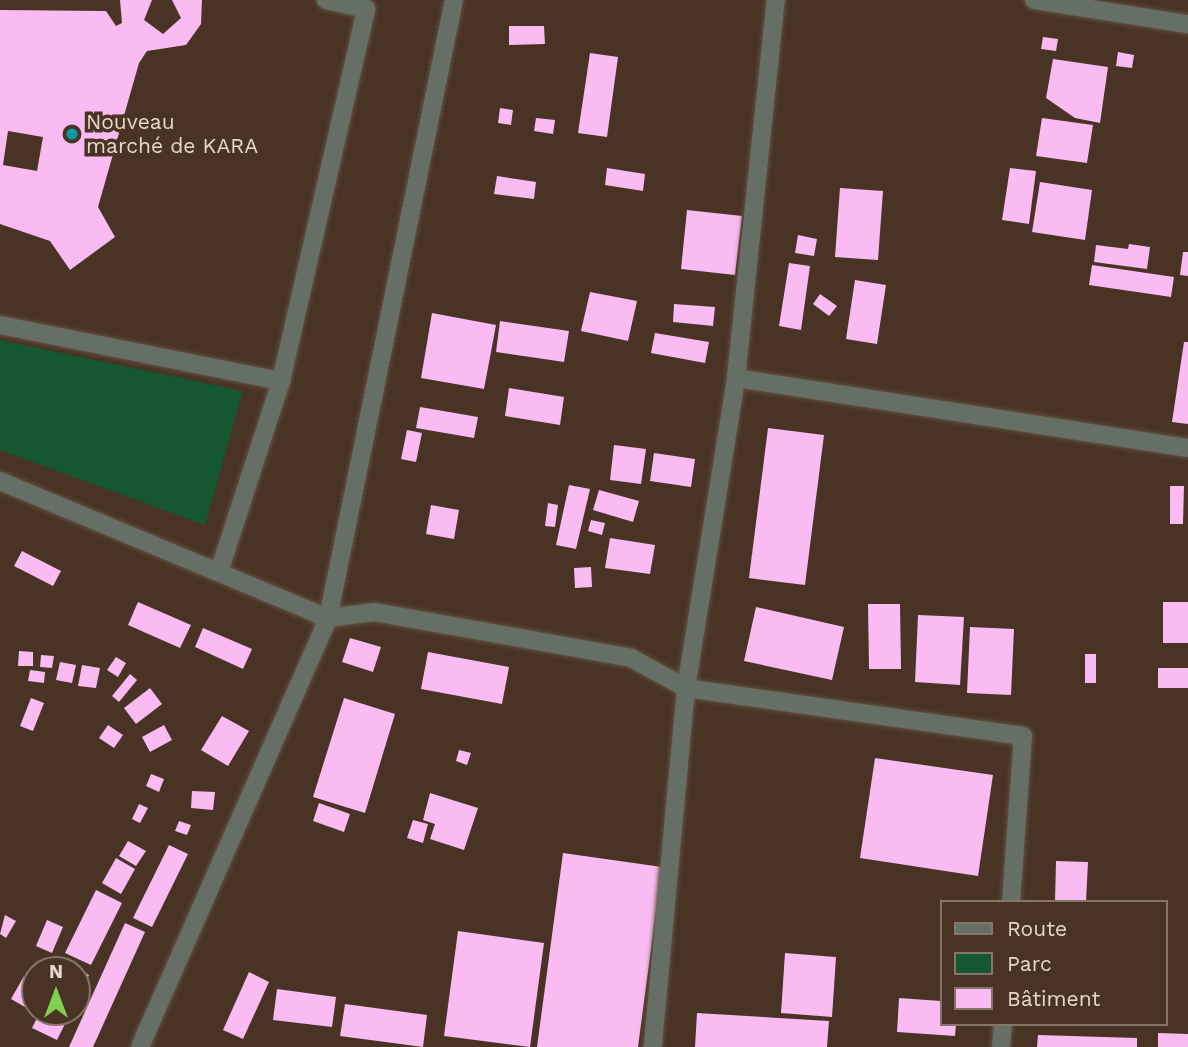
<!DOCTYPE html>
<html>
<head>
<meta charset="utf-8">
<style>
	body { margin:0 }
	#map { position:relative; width:1188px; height:1047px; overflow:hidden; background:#483324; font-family:"Work Sans",sans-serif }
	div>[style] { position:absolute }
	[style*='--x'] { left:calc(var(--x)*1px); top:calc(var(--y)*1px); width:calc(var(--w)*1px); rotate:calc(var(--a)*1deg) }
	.green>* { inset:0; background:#155730 }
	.building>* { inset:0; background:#fabbf2 }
	.roads { filter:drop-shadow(0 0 2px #645143) drop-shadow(0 0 2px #645143) }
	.lane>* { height:18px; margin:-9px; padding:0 9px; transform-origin:9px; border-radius:9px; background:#666f66 }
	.street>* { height:18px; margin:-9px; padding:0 9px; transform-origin:9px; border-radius:9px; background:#666f66 }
	.dots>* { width:19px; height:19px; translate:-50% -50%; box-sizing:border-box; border:4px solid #483324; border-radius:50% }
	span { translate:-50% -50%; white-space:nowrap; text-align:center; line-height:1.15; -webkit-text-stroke:7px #483324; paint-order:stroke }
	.poi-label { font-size:21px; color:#e5d8cf }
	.left { translate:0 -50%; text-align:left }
	.legend { position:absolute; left:940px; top:900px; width:228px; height:126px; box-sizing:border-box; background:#483324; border:2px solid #877568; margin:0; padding:9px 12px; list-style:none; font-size:21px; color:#e5d8cf }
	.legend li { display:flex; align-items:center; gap:14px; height:35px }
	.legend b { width:35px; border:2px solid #877568 }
	.north { position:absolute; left:21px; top:956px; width:70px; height:70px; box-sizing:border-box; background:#483324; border:2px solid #877568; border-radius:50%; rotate:0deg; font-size:19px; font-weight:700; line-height:28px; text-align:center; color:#e5d8cf }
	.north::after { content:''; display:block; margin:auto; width:24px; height:32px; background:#81d050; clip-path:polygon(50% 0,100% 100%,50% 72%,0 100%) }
</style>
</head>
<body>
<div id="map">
	<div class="green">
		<div style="clip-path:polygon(0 340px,243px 391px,205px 525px,0 450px)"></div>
	</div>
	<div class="building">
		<div style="clip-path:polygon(evenodd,120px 0,152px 0,144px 20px,163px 34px,181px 18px,172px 0,202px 0,201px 24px,186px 45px,147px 51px,139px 63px,98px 207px,115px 237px,70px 270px,50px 241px,0 224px,0 10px,106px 11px,116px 26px,122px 23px,120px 0,8px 131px,43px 137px,37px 171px,3px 165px,8px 131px)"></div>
		<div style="clip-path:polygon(509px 26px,544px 26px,545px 44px,509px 45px)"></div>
		<div style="clip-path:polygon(1043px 37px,1058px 39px,1056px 51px,1041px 49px)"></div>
		<div style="clip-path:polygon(1118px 52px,1134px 55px,1132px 68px,1116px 66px)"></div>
		<div style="clip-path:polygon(590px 53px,618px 57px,607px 137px,578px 133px)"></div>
		<div style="clip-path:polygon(1053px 59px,1108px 67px,1100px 123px,1075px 118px,1046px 98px)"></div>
		<div style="clip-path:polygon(500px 108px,513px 110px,511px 125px,498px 123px)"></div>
		<div style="clip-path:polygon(536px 118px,555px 120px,553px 134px,534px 131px)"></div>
		<div style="clip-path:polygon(1042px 118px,1093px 125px,1087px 163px,1036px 156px)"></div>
		<div style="clip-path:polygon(607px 168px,645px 174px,643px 191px,605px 185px)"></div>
		<div style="clip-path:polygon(1010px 168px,1036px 171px,1029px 224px,1002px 220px)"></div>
		<div style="clip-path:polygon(497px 176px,536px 182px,534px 199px,494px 194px)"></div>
		<div style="clip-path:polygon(1040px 182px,1092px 190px,1085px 240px,1032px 232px)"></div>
		<div style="clip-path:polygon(840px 188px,883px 191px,878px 260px,835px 257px)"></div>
		<div style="clip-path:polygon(687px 210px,742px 216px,735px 275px,681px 269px)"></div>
		<div style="clip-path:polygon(798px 235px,817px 239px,814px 256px,795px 253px)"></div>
		<div style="clip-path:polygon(1129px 244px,1150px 247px,1147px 269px,1094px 262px,1096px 245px,1128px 249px)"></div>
		<div style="clip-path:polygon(1183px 252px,1188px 252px,1188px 276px,1180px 275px)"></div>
		<div style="clip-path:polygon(789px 263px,810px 266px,801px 330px,779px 326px)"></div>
		<div style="clip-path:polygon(1092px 265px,1174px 277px,1171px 297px,1089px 285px)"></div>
		<div style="clip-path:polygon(855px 280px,886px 285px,877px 344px,846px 339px)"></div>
		<div style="clip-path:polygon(590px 292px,637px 301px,628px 341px,581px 331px)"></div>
		<div style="clip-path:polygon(820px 294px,837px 306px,829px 316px,813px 304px)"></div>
		<div style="clip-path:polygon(674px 304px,715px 307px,713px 326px,673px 322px)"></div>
		<div style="clip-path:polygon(432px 313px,496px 325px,484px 389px,421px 378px)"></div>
		<div style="clip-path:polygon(500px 321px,569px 331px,564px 362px,496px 352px)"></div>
		<div style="clip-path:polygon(655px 333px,709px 342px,705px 363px,651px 353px)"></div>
		<div style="clip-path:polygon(1184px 342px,1188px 342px,1188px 424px,1172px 422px)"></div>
		<div style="clip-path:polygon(509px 388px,564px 397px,560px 425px,505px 416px)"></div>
		<div style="clip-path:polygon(420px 407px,478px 417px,474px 438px,416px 428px)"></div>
		<div style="clip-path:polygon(768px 428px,824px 435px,805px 585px,749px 578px)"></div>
		<div style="clip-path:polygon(407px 430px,422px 433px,416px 462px,401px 459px)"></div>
		<div style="clip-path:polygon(614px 445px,646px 449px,641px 484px,610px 480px)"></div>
		<div style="clip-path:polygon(654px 453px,695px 459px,691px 487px,650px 481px)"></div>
		<div style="clip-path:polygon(569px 485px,590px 489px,576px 549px,556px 545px)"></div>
		<div style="clip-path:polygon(1170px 486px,1184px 486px,1183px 524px,1170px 524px)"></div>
		<div style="clip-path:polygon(599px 490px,639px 501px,633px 522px,593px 510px)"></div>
		<div style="clip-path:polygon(548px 503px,558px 505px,555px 527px,545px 526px)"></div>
		<div style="clip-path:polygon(431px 505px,459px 510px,454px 539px,426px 534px)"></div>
		<div style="clip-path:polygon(591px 520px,605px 523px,602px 535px,588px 531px)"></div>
		<div style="clip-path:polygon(610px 538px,655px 545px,650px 574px,605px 568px)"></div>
		<div style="clip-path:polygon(22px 551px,61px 571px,53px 586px,14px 566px)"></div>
		<div style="clip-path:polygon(591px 567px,592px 587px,575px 588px,574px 568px)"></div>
		<div style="clip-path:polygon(138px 602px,191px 625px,180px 648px,128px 625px)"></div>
		<div style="clip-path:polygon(1163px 602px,1188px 602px,1188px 643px,1163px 643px)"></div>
		<div style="clip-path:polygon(868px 604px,900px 604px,901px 669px,869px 669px)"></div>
		<div style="clip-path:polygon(756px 607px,844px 627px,832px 680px,744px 661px)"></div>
		<div style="clip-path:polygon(918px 615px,964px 617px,960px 685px,915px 682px)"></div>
		<div style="clip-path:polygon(970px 627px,1014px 629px,1011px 695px,967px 693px)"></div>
		<div style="clip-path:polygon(203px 628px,252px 649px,243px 669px,195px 647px)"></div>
		<div style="clip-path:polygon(350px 638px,381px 647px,373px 672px,342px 662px)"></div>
		<div style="clip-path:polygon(19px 651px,33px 652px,33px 666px,18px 666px)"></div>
		<div style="clip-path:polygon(428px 652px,509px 667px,502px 704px,421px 689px)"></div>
		<div style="clip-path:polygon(1085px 654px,1096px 654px,1096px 683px,1085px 683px)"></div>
		<div style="clip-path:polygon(41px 655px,54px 656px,52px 668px,40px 667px)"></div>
		<div style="clip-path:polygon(116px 657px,126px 663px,118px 677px,107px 670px)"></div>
		<div style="clip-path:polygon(60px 662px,76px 665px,72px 683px,56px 680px)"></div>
		<div style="clip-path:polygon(82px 665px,100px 668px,96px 688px,78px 686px)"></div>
		<div style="clip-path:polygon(1158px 668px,1188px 668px,1188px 688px,1158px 688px)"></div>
		<div style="clip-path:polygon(30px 670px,45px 672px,44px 683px,28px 681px)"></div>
		<div style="clip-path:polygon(130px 674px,137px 680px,119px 702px,112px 696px)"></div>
		<div style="clip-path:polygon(150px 688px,162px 704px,136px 724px,124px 708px)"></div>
		<div style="clip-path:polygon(31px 698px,44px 703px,33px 731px,20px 726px)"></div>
		<div style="clip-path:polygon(344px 698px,395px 714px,365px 813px,313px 797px)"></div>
		<div style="clip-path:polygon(222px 716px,249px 731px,228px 766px,201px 750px)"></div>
		<div style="clip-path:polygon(108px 725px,123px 735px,114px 748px,99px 738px)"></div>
		<div style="clip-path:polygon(164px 725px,172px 740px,150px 752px,142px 737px)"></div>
		<div style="clip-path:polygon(459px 750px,471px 753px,467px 765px,456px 761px)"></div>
		<div style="clip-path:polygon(875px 758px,993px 775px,978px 876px,860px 858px)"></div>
		<div style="clip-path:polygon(151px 774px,164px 779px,159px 792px,146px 786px)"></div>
		<div style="clip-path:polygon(192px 791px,215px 792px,213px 810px,191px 808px)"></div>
		<div style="clip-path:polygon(430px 793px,478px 808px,464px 850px,430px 839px,435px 824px,423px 820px)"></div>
		<div style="clip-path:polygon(319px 803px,350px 814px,344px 832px,313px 821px)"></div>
		<div style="clip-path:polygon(139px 804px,148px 808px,140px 823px,132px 819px)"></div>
		<div style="clip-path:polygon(413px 820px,428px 824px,423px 843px,407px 838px)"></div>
		<div style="clip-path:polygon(179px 821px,191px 825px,187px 835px,175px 831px)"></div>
		<div style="clip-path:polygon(128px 841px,146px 851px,136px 866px,119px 856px)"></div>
		<div style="clip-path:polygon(169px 845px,188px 854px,152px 927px,133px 918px)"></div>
		<div style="clip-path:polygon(563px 853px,662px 867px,638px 1047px,537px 1047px)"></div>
		<div style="clip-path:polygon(116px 858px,135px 869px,121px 894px,102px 883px)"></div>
		<div style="clip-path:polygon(1056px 861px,1088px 862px,1086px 902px,1055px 902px)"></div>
		<div style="clip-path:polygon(96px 890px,122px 903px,91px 965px,65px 953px)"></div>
		<div style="clip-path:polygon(5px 915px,16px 921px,6px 938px,0 934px)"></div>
		<div style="clip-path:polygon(47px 920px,63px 927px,52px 953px,36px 946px)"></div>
		<div style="clip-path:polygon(125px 923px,145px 932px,93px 1047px,69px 1047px)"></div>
		<div style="clip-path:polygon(458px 931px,544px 943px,530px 1047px,444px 1036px)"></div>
		<div style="clip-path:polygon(785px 953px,836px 957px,832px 1017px,781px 1013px)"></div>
		<div style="clip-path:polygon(65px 962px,89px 975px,77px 1000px,77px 970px,61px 970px)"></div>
		<div style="clip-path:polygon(249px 972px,269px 982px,243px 1039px,223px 1030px)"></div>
		<div style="clip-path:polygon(24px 976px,35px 982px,25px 1007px,11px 999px)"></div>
		<div style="clip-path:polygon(277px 989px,336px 997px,332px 1027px,273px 1020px)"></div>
		<div style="clip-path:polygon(899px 998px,941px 1001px,941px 1024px,956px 1024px,955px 1036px,897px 1032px)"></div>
		<div style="clip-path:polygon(345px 1004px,427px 1015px,423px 1047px,340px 1036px)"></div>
		<div style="clip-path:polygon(40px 1012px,71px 1012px,57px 1040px,32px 1028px)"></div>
		<div style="clip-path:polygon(697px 1013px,829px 1021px,827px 1047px,695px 1047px)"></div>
		<div style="clip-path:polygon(1158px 1033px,1188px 1034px,1188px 1047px,1158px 1047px)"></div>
		<div style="clip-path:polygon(1038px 1035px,1137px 1038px,1137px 1047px,1037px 1047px)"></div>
	</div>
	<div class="roads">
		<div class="lane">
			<div style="--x:0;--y:325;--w:287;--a:11.3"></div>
			<div style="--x:0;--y:481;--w:355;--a:22.7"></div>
			<div style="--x:219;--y:572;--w:201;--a:-72"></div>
			<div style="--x:281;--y:381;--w:382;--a:-77.1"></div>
			<div style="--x:366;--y:9;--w:41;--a:-167.3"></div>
		</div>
		<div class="street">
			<div style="--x:1034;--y:0;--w:156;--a:8.9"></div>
			<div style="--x:736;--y:378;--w:380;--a:-84"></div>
			<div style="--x:328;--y:618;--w:46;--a:-7.4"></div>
			<div style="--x:374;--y:612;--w:261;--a:10.1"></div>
			<div style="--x:631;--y:658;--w:63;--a:28.6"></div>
			<div style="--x:686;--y:688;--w:361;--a:95.3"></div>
			<div style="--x:1011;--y:902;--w:166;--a:-85.9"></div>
			<div style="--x:1023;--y:736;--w:340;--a:-171.9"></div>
			<div style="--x:686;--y:688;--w:314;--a:-80.8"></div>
			<div style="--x:736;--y:378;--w:457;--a:8.8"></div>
			<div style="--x:140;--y:1047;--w:468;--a:-66.3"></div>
			<div style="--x:328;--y:618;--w:631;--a:-78.48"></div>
			<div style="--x:1001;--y:1047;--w:23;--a:-85"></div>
		</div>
	</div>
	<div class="dots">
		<div style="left:72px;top:134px;background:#0f9aa8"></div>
	</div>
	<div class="poi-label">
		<span class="left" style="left:86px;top:134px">Nouveau<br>marché de KARA</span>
	</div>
	<ul class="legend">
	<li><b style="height:9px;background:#666f66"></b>Route</li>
	<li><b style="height:19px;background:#155730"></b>Parc</li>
	<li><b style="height:19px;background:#fabbf2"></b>Bâtiment</li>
	</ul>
	<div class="north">N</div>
</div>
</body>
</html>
